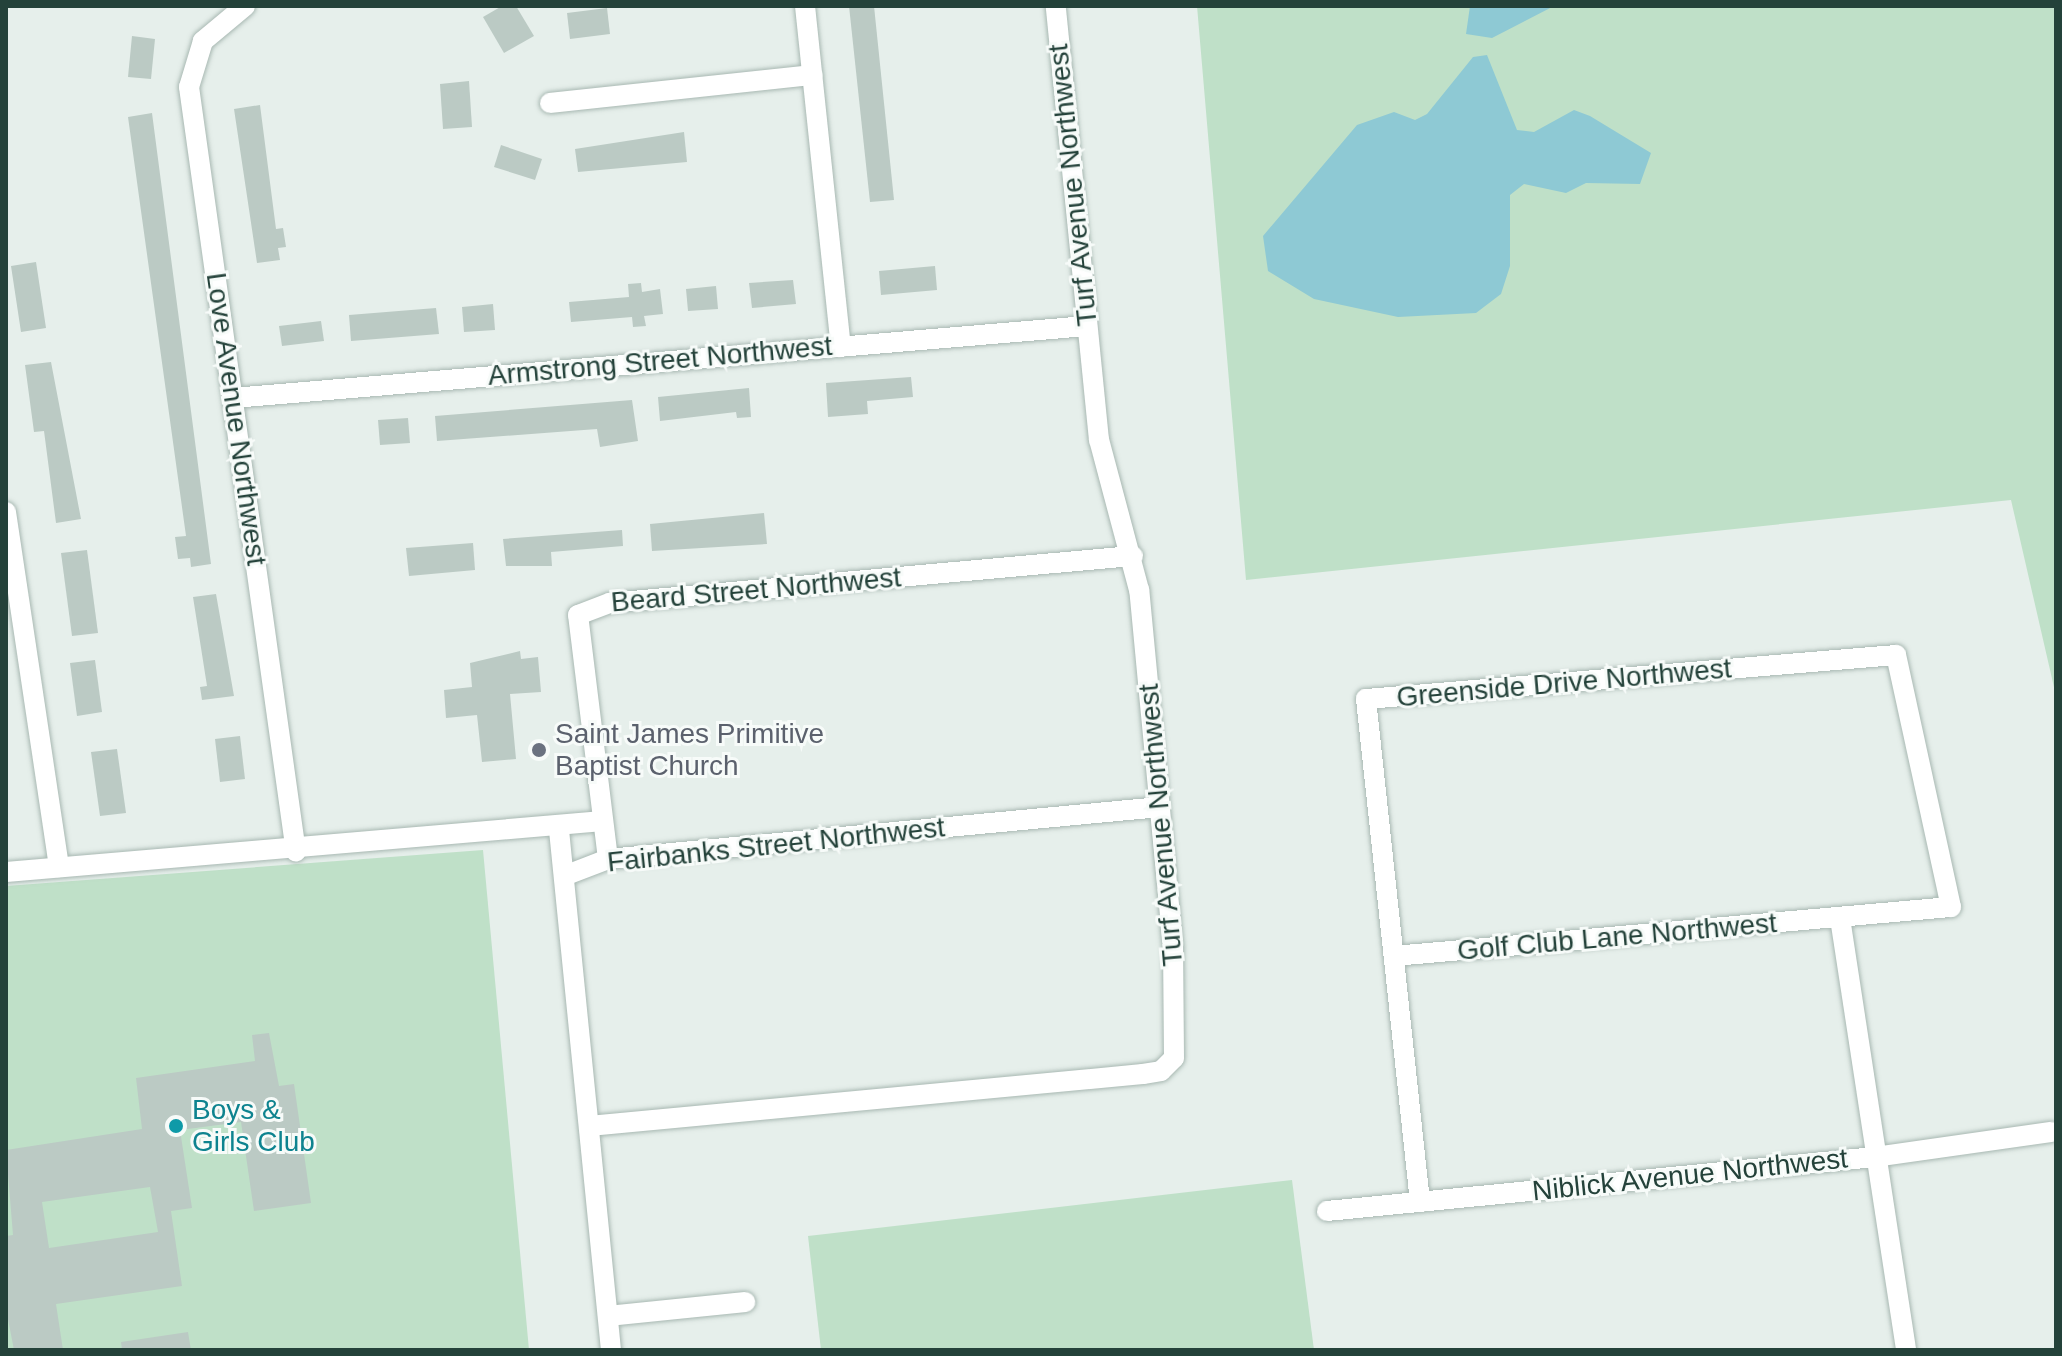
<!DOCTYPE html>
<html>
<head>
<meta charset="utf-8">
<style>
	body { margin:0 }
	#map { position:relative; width:2062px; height:1356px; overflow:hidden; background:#e6efeb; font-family:Helvetica,sans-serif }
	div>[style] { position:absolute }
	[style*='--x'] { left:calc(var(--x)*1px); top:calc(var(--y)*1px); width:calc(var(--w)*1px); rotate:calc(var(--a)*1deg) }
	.green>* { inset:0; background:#bfe0c8 }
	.water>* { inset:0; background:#8ec9d4 }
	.building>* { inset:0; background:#bbcac4 }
	.roads { filter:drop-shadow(0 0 2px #a8b8b2) drop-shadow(0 0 2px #a8b8b2) }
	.street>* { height:20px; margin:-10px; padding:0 10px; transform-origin:10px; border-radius:10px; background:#fff }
	.dots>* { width:22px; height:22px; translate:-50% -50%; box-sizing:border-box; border:4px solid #f7fbf9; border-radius:50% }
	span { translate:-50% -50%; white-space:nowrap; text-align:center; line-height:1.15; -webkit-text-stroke:6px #f7fbf9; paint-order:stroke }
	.street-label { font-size:28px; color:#24423a }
	.worship-label { font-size:28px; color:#5b616d }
	.left { translate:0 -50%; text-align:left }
	.culture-label { font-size:28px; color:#0d838f }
	.frame { position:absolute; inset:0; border:8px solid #24423a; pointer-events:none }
</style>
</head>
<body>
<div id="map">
	<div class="green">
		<div style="clip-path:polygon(1197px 6px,2056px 6px,2056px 696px,2011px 500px,1246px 580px)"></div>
		<div style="clip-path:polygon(483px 850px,529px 1350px,6px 1350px,6px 886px)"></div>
		<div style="clip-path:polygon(1292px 1180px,1314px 1350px,821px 1350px,808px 1236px)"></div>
	</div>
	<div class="water">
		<div style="clip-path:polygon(1470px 6px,1554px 6px,1492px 38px,1466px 34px)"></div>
		<div style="clip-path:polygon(1487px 55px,1517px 130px,1534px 132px,1574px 110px,1590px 116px,1651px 153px,1640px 184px,1586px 183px,1566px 193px,1524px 184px,1510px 195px,1510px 266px,1501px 294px,1476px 313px,1398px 317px,1314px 299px,1268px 271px,1263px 236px,1357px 125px,1394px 112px,1415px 120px,1427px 114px,1473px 57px)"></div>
	</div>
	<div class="building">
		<div style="clip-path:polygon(502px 6px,516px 6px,534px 36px,504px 53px,483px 17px)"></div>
		<div style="clip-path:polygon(849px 6px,874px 6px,894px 200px,870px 202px)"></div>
		<div style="clip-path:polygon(607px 8px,610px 34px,570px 39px,567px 13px)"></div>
		<div style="clip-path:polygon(132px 36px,155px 39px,151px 79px,128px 77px)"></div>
		<div style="clip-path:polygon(469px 81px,472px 127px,443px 129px,440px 84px)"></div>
		<div style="clip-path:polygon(260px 105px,276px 229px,283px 228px,286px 247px,278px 248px,280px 260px,257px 263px,234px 109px)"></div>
		<div style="clip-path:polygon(152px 113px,211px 564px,191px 567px,190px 558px,178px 559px,175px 537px,186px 536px,128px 117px)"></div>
		<div style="clip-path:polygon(684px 132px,687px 162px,578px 172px,575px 149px)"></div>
		<div style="clip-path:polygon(501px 145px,542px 159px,535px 180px,494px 167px)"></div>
		<div style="clip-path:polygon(36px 262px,46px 328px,21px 332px,11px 266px)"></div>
		<div style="clip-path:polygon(935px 266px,937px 290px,881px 295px,879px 271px)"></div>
		<div style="clip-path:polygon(793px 280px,796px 304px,752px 308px,749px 283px)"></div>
		<div style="clip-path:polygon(641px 283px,642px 292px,660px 289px,663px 314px,644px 316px,646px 326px,633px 327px,632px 317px,571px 322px,569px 302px,629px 297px,628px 284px)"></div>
		<div style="clip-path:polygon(716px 286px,718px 309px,688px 311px,686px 289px)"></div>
		<div style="clip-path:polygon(493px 304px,495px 330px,464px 332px,462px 307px)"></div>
		<div style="clip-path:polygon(436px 308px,439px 334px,351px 341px,349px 315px)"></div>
		<div style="clip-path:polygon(321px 321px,324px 341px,282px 346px,279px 326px)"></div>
		<div style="clip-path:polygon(51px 362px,81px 519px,56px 523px,44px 431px,34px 432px,25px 365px)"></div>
		<div style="clip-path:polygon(911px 377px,913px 397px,867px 401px,868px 414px,828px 417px,826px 383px)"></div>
		<div style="clip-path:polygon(749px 388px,751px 417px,737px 418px,736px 412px,660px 421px,658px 397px)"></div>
		<div style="clip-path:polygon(632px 400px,638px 441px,600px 447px,597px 429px,437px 441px,435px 416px)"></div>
		<div style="clip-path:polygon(408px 418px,410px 443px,380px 445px,378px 420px)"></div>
		<div style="clip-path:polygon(764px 513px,767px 544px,652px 551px,650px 524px)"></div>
		<div style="clip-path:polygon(622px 530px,623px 546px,551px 552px,552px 566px,506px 566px,503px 539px)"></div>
		<div style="clip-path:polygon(473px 543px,475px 570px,409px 576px,406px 548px)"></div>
		<div style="clip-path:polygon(87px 550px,98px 633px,72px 636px,61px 553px)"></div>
		<div style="clip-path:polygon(216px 594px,234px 696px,202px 700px,200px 687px,207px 686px,193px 597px)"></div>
		<div style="clip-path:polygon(520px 651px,521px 659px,538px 657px,541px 692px,510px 694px,516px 759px,482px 762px,477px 715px,446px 718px,444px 690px,472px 687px,470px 663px)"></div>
		<div style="clip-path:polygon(95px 660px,102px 712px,77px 716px,70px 663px)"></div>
		<div style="clip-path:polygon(240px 736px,245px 779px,220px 782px,215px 739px)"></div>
		<div style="clip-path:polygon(117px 749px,126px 813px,100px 816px,91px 752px)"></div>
		<div style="clip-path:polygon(evenodd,269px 1033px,279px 1086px,294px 1084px,311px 1203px,254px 1211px,241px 1122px,180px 1130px,192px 1208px,171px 1211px,182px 1286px,56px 1304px,63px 1350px,14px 1350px,6px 1309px,6px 1236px,13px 1235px,6px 1150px,142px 1129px,136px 1078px,255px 1061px,252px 1035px,269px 1033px,150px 1187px,158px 1232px,49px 1248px,42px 1202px,150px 1187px)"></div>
		<div style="clip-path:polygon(188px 1332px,191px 1350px,122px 1350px,121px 1342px)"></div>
	</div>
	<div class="roads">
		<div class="street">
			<div style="--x:245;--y:6;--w:55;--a:140.2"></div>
			<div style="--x:203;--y:41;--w:48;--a:106.9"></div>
			<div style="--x:189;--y:87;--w:772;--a:82.04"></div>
			<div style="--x:805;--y:6;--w:343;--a:84"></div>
			<div style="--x:550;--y:103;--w:264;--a:-6.1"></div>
			<div style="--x:233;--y:398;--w:857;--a:-4.82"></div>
			<div style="--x:6;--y:512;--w:359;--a:81.5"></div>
			<div style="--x:559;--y:830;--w:523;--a:84.29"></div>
			<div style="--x:608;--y:859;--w:246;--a:-97"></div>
			<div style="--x:578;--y:615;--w:34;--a:-21"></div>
			<div style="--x:610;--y:603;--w:525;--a:-5.14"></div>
			<div style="--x:6;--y:872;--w:599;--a:-4.88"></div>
			<div style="--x:564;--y:876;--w:47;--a:-21.1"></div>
			<div style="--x:608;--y:859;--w:554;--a:-5.38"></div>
			<div style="--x:1840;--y:918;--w:437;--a:81.3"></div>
			<div style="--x:1394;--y:956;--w:559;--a:-5.03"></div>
			<div style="--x:1951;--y:907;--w:258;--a:-102.3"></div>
			<div style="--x:1896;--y:655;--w:532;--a:175.25"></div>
			<div style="--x:1366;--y:699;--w:506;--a:83.87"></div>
			<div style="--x:589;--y:1126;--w:556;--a:-5.36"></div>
			<div style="--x:1143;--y:1074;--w:18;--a:-9"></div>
			<div style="--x:1161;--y:1071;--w:18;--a:-45"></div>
			<div style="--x:1174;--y:1058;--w:111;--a:-90.5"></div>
			<div style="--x:1173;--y:947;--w:359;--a:-95.4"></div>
			<div style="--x:1139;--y:590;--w:155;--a:-104.9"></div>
			<div style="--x:1099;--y:440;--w:436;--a:-95.7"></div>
			<div style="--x:1327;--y:1211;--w:551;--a:-5.63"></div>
			<div style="--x:1875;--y:1157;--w:178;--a:-8.1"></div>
			<div style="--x:608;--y:1316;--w:138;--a:-5.8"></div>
		</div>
	</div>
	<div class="dots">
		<div style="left:539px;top:750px;background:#6b7280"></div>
		<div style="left:176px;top:1126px;background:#0f9aa8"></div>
	</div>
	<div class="street-label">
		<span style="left:1073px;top:185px;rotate:-96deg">Turf Avenue Northwest</span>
		<span style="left:660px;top:361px;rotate:-5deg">Armstrong Street Northwest</span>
		<span style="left:236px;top:419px;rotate:82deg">Love Avenue Northwest</span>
		<span style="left:756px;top:590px;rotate:-5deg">Beard Street Northwest</span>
		<span style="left:1564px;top:683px;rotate:-5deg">Greenside Drive Northwest</span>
		<span style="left:1161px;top:825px;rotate:-95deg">Turf Avenue Northwest</span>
		<span style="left:776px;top:845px;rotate:-6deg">Fairbanks Street Northwest</span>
		<span style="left:1617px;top:937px;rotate:-5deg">Golf Club Lane Northwest</span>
		<span style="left:1690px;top:1175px;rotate:-6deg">Niblick Avenue Northwest</span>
	</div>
	<div class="worship-label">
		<span class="left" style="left:555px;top:750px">Saint James Primitive<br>Baptist Church</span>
	</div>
	<div class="culture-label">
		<span class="left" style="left:192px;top:1126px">Boys &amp;<br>Girls Club</span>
	</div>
	<div class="frame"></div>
</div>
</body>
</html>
